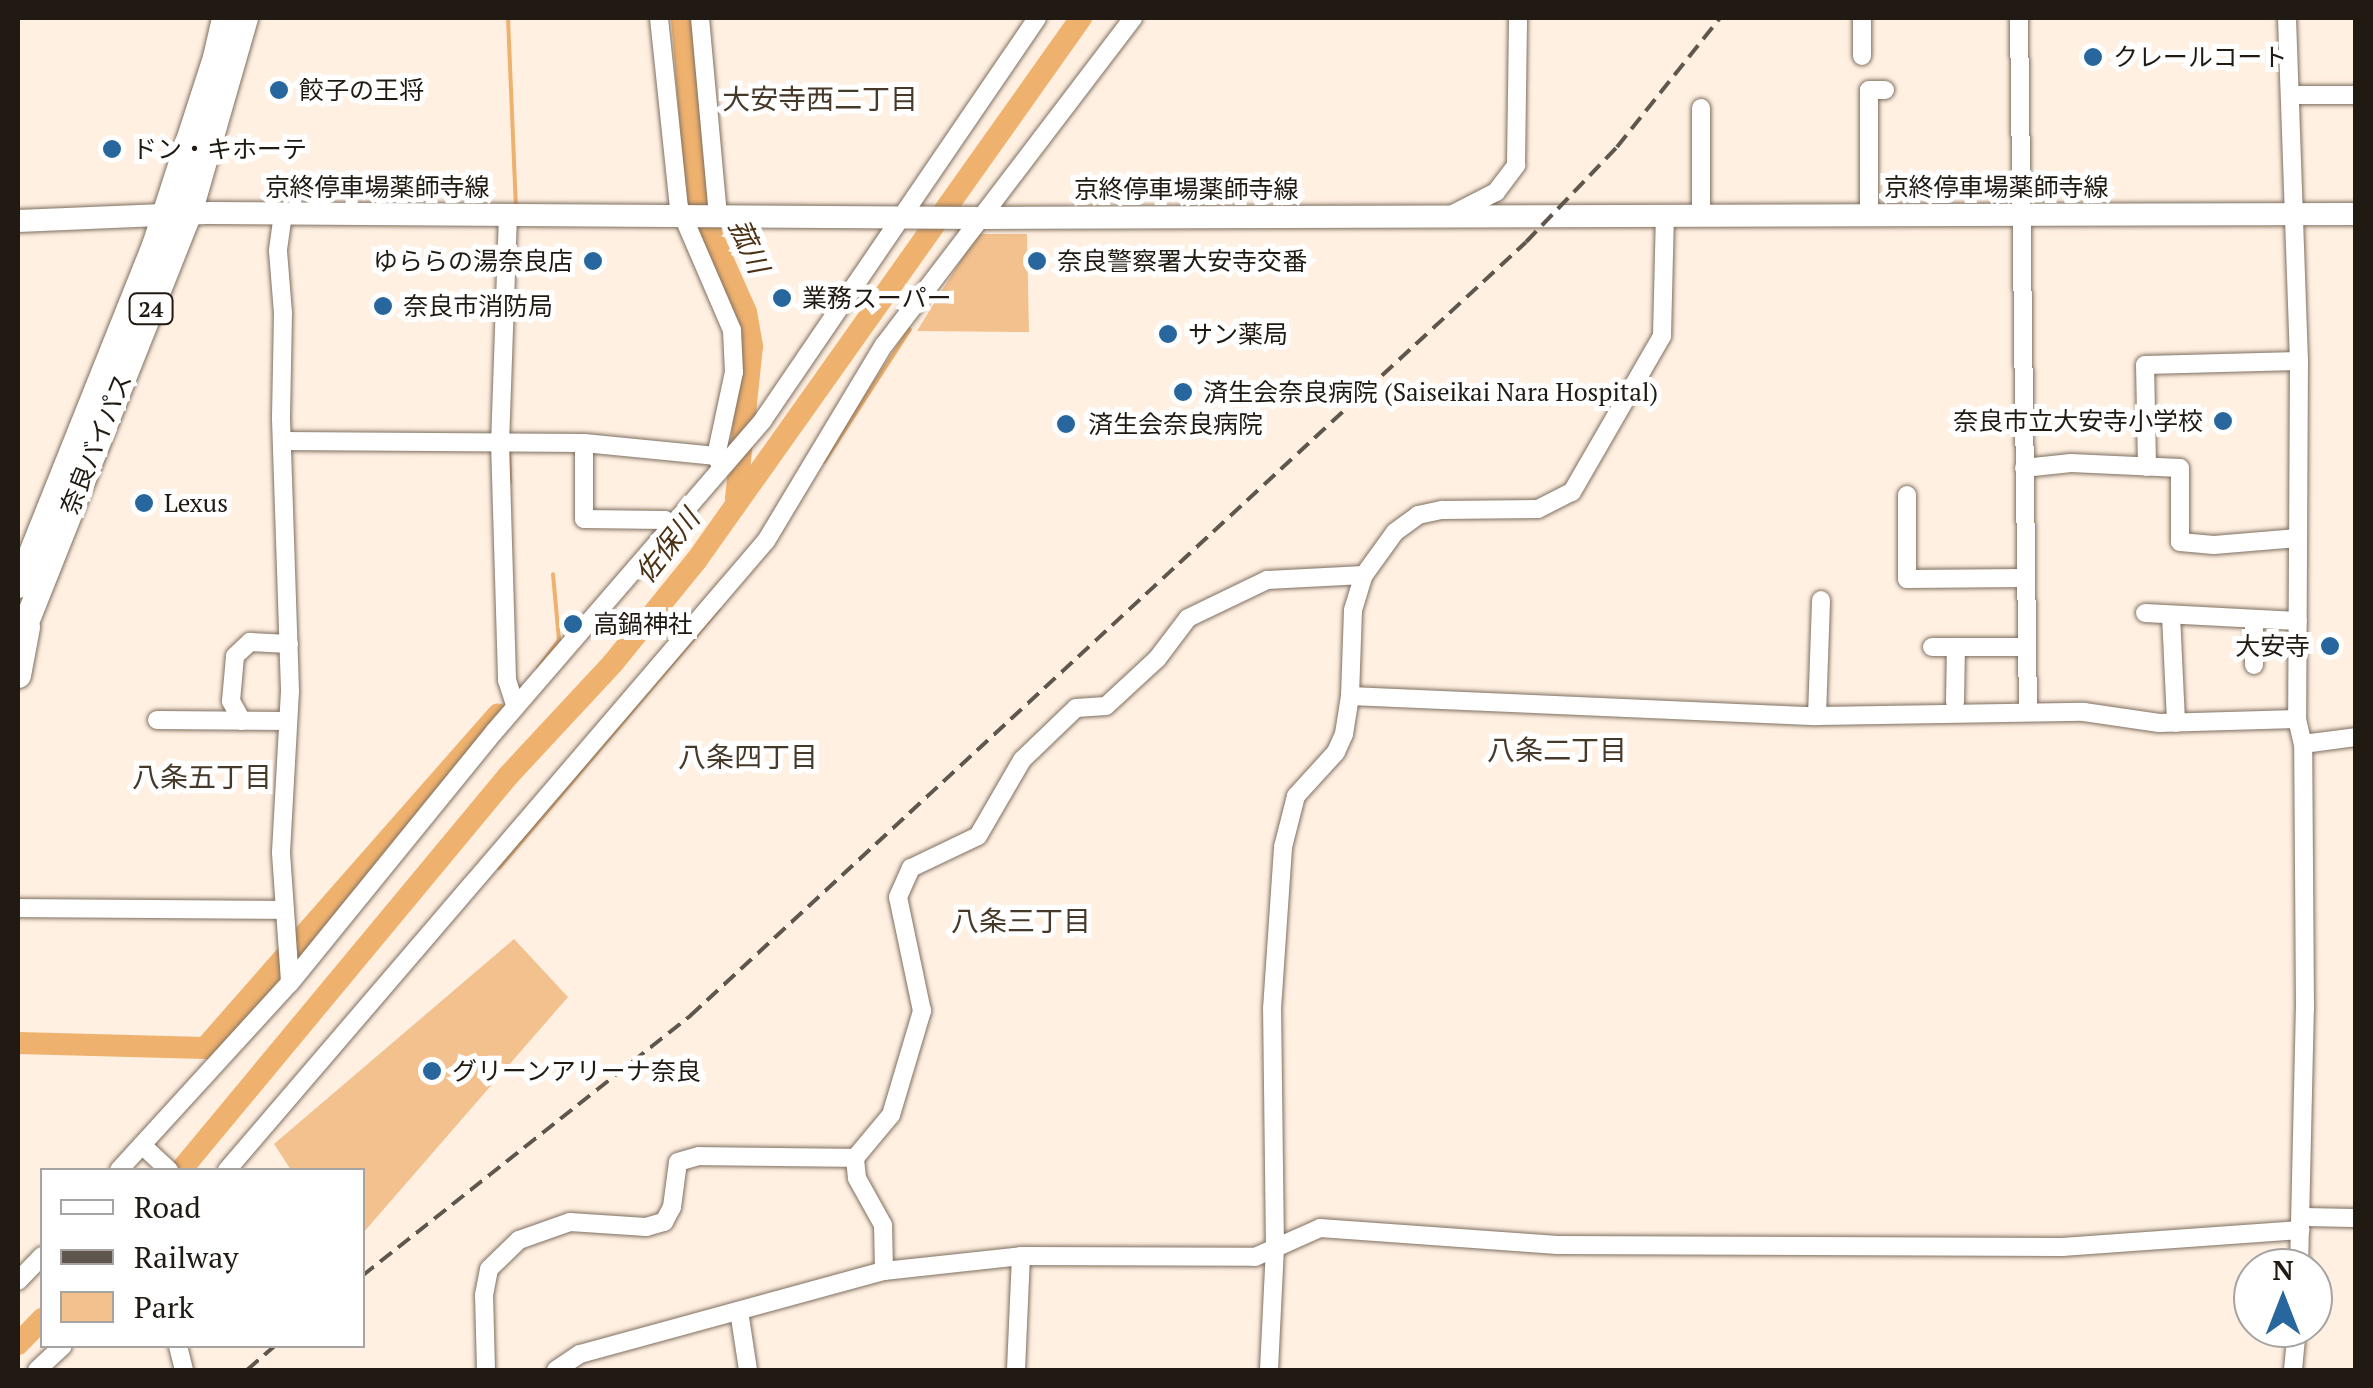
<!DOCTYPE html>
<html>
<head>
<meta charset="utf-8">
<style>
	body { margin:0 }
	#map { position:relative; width:2373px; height:1388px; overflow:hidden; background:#fff0e2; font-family:"PT Serif","Noto Sans JP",serif }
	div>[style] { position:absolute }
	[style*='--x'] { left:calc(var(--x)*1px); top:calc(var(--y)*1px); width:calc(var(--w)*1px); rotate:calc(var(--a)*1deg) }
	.green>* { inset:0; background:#f3c18e }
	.stream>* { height:4px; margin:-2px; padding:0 2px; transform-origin:2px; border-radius:2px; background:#efb16e }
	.river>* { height:22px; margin:-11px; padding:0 11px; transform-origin:11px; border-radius:11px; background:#efb16e }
	.roads { filter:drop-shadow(0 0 2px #7f6f5f) drop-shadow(0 0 2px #7f6f5f) }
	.minor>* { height:18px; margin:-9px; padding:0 9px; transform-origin:9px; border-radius:9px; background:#fff }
	.major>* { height:22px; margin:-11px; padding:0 11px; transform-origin:11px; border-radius:11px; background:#fff }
	.highway>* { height:25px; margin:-12.5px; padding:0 12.5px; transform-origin:12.5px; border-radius:12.5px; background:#fff }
	.rail>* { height:4px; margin-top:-2px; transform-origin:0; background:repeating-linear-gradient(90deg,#5f564d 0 15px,transparent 0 23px) }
	.dots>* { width:28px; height:28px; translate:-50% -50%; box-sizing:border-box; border:5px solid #fff; border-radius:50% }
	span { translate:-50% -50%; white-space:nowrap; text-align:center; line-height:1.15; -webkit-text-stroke:10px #fff; paint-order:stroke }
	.shield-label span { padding:2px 8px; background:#fff; border:2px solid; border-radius:8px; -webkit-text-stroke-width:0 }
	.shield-label { font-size:22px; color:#201a13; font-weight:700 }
	.poi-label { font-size:25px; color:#201a13 }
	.left { translate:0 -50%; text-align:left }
	.right { translate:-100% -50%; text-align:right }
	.street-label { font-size:25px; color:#201a13 }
	.neighbourhood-label { font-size:28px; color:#47392a }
	.water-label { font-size:28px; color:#4c3215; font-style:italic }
	.frame { position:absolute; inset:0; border:20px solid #201a13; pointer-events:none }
	.legend { position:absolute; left:40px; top:1168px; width:325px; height:180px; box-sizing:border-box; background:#fff; border:2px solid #a6a3a1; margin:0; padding:12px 18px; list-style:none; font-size:30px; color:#201a13 }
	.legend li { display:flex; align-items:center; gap:20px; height:50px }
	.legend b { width:50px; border:2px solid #a6a3a1 }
	.north { position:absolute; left:2233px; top:1248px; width:100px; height:100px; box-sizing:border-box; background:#fff; border:2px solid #a6a3a1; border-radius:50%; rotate:0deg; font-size:28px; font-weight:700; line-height:40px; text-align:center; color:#201a13 }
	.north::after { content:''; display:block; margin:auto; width:35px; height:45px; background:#28679d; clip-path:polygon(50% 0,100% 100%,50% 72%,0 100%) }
</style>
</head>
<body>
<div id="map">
	<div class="green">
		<div style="clip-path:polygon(977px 234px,1027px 234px,1029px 332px,917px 331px)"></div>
		<div style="clip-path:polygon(514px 939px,568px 997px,363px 1233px,362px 1170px,291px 1170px,274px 1144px)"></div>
	</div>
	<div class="stream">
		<div style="--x:508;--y:18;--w:190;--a:87.6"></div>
		<div style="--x:509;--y:447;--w:35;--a:88"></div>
		<div style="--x:824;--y:462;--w:158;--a:-57.1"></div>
		<div style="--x:538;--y:668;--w:35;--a:-53"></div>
		<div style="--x:559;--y:640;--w:66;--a:-95.2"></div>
		<div style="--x:499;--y:868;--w:340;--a:-49.7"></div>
	</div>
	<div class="river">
		<div style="--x:682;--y:18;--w:185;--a:85.3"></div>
		<div style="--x:697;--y:202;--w:120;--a:66"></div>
		<div style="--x:746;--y:312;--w:35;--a:80"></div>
		<div style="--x:752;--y:346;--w:153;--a:96"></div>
		<div style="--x:18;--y:1043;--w:187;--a:1.5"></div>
		<div style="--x:205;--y:1048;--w:444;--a:-48.7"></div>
		<div style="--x:181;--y:1170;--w:512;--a:-50.31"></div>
		<div style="--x:508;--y:776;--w:154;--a:-47.1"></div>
		<div style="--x:613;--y:663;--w:132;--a:-50.9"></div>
		<div style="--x:696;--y:561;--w:666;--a:-54.66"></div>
		<div style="--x:18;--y:1344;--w:35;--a:-46"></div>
	</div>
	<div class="roads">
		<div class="minor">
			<div style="--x:659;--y:18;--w:190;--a:84"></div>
			<div style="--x:679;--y:207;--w:134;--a:66.7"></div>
			<div style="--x:732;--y:330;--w:42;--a:87.3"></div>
			<div style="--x:734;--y:372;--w:86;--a:102.1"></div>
			<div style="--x:716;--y:456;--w:13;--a:63"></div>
			<div style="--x:700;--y:18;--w:198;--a:84.8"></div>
			<div style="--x:2019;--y:18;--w:694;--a:89.26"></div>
			<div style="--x:2287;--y:18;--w:343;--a:88"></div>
			<div style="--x:2299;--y:361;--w:358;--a:90.3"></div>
			<div style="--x:1862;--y:56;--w:38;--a:-90"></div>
			<div style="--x:2290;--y:95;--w:66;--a:0"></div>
			<div style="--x:1701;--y:108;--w:109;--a:90"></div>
			<div style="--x:283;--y:214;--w:37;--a:98"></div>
			<div style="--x:278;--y:251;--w:62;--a:85.4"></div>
			<div style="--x:283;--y:313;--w:106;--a:91.1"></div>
			<div style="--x:281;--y:419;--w:272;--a:88.1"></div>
			<div style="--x:290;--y:691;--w:162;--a:93.2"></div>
			<div style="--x:281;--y:853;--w:130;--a:86"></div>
			<div style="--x:508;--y:215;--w:227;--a:92"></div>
			<div style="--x:500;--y:442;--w:238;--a:88.3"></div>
			<div style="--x:507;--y:680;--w:28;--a:72"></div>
			<div style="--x:1451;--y:215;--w:51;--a:-27.1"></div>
			<div style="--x:1496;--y:192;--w:34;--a:-53"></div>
			<div style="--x:1516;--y:165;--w:147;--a:-89.2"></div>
			<div style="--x:1869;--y:216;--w:126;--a:-90"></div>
			<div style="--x:1869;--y:90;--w:16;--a:0"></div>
			<div style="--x:282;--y:441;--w:302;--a:0.4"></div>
			<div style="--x:584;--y:443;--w:133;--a:5.6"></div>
			<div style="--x:584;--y:443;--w:76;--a:90"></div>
			<div style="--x:584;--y:519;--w:81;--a:0.7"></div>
			<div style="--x:665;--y:520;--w:12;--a:35"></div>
			<div style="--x:2147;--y:467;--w:102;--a:-91.1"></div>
			<div style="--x:2145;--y:365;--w:154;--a:-1.5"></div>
			<div style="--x:2024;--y:468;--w:47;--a:-6.1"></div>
			<div style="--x:2071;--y:463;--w:109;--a:2.6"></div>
			<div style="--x:2180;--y:468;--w:74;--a:90"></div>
			<div style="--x:2180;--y:542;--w:34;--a:5"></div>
			<div style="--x:2214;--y:545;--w:84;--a:-4.8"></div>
			<div style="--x:1907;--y:495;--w:84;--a:90"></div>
			<div style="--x:1907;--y:579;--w:119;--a:-0.5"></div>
			<div style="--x:2145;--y:613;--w:153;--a:3"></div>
			<div style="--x:2171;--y:615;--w:108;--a:87.3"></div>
			<div style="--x:1932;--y:647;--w:94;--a:0"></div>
			<div style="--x:2254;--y:665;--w:45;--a:-90"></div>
			<div style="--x:1350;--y:696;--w:467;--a:2.5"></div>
			<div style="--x:1817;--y:716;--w:267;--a:-0.9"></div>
			<div style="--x:2084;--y:712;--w:76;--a:8.3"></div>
			<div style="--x:2159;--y:723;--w:138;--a:-1.7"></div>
			<div style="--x:2297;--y:719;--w:26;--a:77"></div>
			<div style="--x:2303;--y:744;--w:53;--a:-7.5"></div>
			<div style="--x:1955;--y:702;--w:55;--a:-89"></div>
			<div style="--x:1817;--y:716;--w:116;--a:-88"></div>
			<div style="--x:157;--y:720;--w:131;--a:0.4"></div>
			<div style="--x:242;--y:721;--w:23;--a:-119"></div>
			<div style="--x:231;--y:701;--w:45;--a:-84.9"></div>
			<div style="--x:235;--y:656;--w:21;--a:-43"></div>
			<div style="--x:250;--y:642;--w:39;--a:3"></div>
			<div style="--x:18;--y:908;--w:267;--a:0.4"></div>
			<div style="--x:142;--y:1145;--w:37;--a:43"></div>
			<div style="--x:119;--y:1170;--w:253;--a:-47.6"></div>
			<div style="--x:290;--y:983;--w:323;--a:-50.9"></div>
			<div style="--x:494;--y:732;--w:412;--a:-49.2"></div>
			<div style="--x:763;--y:420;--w:486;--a:-55.7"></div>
			<div style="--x:227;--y:1170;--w:828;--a:-49.41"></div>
			<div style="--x:766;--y:541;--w:229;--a:-59"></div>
			<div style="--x:884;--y:345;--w:411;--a:-52.7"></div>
			<div style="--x:2302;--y:1217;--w:54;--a:1.1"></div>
			<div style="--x:2299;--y:1268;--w:259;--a:-88.7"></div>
			<div style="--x:2305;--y:1009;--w:265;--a:-90.4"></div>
			<div style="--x:884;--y:1271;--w:46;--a:-91.2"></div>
			<div style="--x:883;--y:1225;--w:54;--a:-119"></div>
			<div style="--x:857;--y:1178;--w:20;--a:-96"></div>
			<div style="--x:855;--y:1158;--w:56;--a:-50.1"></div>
			<div style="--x:891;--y:1115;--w:109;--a:-73.4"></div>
			<div style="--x:922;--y:1011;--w:116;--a:-101.9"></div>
			<div style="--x:898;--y:897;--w:32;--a:-66"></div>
			<div style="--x:911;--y:868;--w:74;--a:-25.5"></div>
			<div style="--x:978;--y:836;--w:88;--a:-59.9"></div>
			<div style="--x:1022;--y:760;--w:75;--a:-43.9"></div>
			<div style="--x:1076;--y:708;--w:30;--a:-4"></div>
			<div style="--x:1106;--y:706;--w:69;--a:-42.7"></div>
			<div style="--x:1157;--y:659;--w:51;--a:-52.9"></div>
			<div style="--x:1188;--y:618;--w:88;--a:-25.7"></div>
			<div style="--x:1267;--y:580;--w:97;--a:-3"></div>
			<div style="--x:18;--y:1281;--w:35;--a:-46"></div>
			<div style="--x:739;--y:1311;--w:60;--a:81.3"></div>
			<div style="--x:178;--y:1346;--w:25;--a:76"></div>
			<div style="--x:37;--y:1370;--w:35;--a:-43"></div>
			<div style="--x:486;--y:1370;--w:75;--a:-91.5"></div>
			<div style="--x:484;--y:1295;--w:26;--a:-79"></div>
			<div style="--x:489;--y:1269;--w:42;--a:-44"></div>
			<div style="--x:519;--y:1240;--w:54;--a:-19.4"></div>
			<div style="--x:570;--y:1222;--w:76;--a:3.8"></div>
			<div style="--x:646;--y:1227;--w:19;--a:-16"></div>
			<div style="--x:664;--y:1222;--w:17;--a:-62"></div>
			<div style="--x:672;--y:1207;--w:45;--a:-82.4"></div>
			<div style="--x:678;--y:1162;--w:22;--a:-16"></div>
			<div style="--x:699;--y:1156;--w:156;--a:0.7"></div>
			<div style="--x:556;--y:1370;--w:29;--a:-34"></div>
			<div style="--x:580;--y:1354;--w:315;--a:-15.3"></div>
			<div style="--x:884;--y:1271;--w:138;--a:-6.2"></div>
			<div style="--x:1021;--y:1256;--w:234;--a:0.2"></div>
			<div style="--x:1255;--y:1257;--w:71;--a:-24"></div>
			<div style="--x:1320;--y:1228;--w:238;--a:4.1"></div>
			<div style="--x:1557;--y:1245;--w:505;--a:0.23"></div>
			<div style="--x:2062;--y:1247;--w:239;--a:-4.1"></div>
			<div style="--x:1016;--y:1370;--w:114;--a:-87.5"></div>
			<div style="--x:1269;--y:1370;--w:121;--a:-87.2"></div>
			<div style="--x:1275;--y:1249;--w:240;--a:-90.7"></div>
			<div style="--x:1272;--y:1009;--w:162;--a:-86.1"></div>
			<div style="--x:1283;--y:847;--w:53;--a:-75.7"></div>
			<div style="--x:1296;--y:796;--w:59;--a:-47.7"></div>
			<div style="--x:1336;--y:752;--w:20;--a:-66"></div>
			<div style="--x:1344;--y:734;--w:38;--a:-81"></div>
			<div style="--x:1350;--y:696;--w:86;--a:-88"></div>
			<div style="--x:1353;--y:610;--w:37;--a:-73"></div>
			<div style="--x:1364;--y:575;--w:53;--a:-54.2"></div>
			<div style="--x:1395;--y:532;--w:29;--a:-36"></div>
			<div style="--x:1418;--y:515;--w:25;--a:-12"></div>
			<div style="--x:1442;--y:510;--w:96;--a:-0.6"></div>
			<div style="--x:1538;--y:509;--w:38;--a:-27"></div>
			<div style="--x:1572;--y:492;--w:180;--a:-60"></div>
			<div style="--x:1662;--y:336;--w:119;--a:-88.6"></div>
			<div style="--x:2293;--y:1370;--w:42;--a:-84.6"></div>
		</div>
		<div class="major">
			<div style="--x:18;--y:221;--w:194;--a:-2.4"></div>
			<div style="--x:212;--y:213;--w:770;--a:0.37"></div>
			<div style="--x:982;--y:218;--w:1374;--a:-0.17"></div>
		</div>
		<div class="highway">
			<div style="--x:18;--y:585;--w:366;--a:-68.2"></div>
			<div style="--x:154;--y:245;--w:198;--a:-72"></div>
			<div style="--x:215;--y:57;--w:40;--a:-77"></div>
			<div style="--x:18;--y:642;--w:462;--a:-68.3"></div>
			<div style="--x:189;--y:213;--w:203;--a:-74"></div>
			<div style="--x:18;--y:675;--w:49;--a:-79.4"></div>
		</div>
	</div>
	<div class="rail">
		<div style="--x:362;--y:1276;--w:419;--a:-38.4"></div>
		<div style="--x:690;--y:1016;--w:1139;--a:-42.79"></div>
		<div style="--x:1526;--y:242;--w:132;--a:-46.2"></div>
		<div style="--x:1617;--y:147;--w:165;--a:-51.4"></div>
		<div style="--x:247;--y:1370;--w:37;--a:-41"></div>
	</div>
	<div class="dots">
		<div style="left:2093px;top:57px;background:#28679d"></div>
		<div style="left:279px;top:90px;background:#28679d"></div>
		<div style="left:112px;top:149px;background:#28679d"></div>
		<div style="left:593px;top:261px;background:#28679d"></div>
		<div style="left:1037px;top:261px;background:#28679d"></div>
		<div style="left:782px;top:298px;background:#28679d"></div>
		<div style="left:383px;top:306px;background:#28679d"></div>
		<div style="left:1168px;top:334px;background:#28679d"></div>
		<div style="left:1183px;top:392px;background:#28679d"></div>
		<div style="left:2223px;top:421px;background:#28679d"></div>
		<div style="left:1066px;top:424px;background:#28679d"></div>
		<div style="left:144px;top:503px;background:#28679d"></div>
		<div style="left:573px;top:624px;background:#28679d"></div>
		<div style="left:2330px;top:646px;background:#28679d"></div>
		<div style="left:432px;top:1071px;background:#28679d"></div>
	</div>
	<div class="shield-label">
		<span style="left:151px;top:309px">24</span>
	</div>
	<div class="poi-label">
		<span class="left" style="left:2113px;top:57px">クレールコート</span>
		<span class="left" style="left:299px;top:90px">餃子の王将</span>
		<span class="left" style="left:132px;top:149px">ドン・キホーテ</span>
		<span class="right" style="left:573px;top:261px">ゆららの湯奈良店</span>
		<span class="left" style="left:1057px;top:261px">奈良警察署大安寺交番</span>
		<span class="left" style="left:802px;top:298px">業務スーパー</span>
		<span class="left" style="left:403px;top:306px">奈良市消防局</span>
		<span class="left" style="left:1188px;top:334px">サン薬局</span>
		<span class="left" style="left:1203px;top:392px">済生会奈良病院 (Saiseikai Nara Hospital)</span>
		<span class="right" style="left:2203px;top:421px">奈良市立大安寺小学校</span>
		<span class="left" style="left:1088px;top:424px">済生会奈良病院</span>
		<span class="left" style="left:164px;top:503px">Lexus</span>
		<span class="left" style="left:593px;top:624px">高鍋神社</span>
		<span class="right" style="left:2310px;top:646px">大安寺</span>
		<span class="left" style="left:452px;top:1071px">グリーンアリーナ奈良</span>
	</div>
	<div class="street-label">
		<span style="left:377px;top:187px">京終停車場薬師寺線</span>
		<span style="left:1996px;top:187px">京終停車場薬師寺線</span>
		<span style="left:1186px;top:189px">京終停車場薬師寺線</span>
		<span style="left:96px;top:444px;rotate:-68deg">奈良バイパス</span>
	</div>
	<div class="neighbourhood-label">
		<span style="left:820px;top:99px">大安寺西二丁目</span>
		<span style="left:1557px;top:750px">八条二丁目</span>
		<span style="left:748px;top:757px">八条四丁目</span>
		<span style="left:202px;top:777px">八条五丁目</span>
		<span style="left:1021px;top:921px">八条三丁目</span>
	</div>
	<div class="water-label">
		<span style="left:749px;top:246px;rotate:66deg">菰川</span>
		<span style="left:667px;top:546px;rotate:-52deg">佐保川</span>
	</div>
	<div class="frame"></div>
	<ul class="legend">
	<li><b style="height:12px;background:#fff"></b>Road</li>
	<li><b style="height:12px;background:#5f564d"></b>Railway</li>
	<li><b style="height:28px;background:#f3c18e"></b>Park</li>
	</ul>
	<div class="north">N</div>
</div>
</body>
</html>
